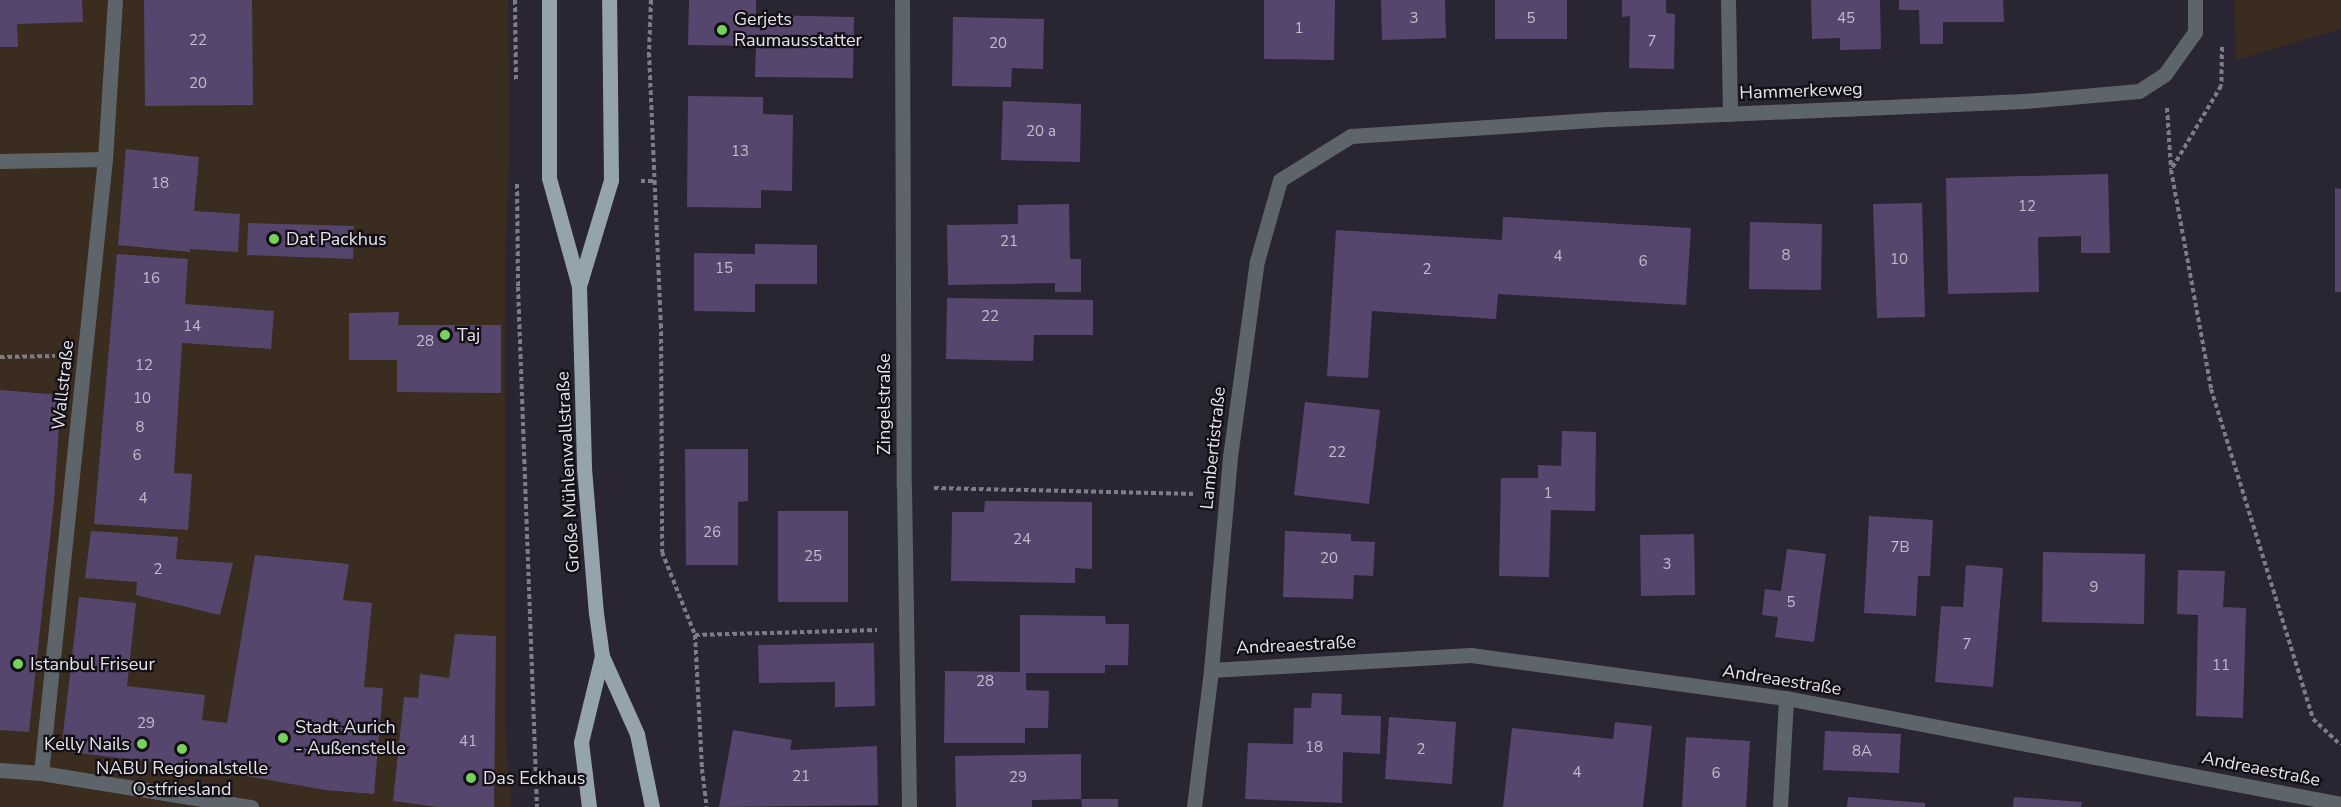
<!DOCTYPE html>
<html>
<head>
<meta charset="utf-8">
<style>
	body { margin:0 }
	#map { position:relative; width:2341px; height:807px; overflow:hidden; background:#2a2532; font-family:"Nunito Sans",sans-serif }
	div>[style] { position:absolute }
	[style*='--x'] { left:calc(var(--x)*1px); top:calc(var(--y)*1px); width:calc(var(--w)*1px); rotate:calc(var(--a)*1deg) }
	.commercial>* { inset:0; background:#3a2c1f }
	.building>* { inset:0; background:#56466e }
	.path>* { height:4px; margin-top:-2px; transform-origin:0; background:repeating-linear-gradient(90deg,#807c87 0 4.5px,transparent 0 7.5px) }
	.lane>* { height:15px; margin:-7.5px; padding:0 7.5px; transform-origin:7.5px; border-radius:7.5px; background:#5e656a }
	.street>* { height:15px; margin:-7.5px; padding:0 7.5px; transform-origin:7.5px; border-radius:7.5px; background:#5e656a }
	.primary>* { height:15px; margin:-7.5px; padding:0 7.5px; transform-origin:7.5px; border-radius:7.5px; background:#94a3ac }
	.dots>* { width:16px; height:16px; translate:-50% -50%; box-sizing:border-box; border:3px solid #120f15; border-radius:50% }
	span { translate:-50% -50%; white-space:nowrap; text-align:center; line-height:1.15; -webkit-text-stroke:4.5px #120f15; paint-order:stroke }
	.number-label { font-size:15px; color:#c1bbcc }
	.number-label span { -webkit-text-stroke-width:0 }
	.poi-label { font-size:18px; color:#e5e2eb }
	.left { translate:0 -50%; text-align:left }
	.right { translate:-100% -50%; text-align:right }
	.street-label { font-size:18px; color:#e5e2eb }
</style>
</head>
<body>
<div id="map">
	<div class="commercial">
		<div style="clip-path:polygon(0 0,508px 0,510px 143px,505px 259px,505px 730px,511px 807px,0 807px)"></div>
		<div style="clip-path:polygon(2234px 0,2341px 0,2341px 29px,2236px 60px)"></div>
	</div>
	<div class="building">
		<div style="clip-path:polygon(0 0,82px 0,83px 22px,17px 24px,18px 47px,0 47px)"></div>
		<div style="clip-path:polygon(144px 0,252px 0,253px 105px,145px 106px)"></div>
		<div style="clip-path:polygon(689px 0,756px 0,756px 15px,854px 17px,853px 78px,755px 77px,756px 46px,688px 45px)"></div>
		<div style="clip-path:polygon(1264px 0,1335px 0,1334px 60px,1264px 59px)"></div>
		<div style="clip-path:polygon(1381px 0,1445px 0,1446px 38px,1382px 40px)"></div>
		<div style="clip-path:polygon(1495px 0,1567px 0,1567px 39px,1495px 39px)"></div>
		<div style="clip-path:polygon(1622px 0,1666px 0,1666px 13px,1675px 14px,1674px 69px,1629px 68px,1630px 16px,1622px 17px)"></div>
		<div style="clip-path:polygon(1811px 0,1880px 0,1881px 49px,1840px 50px,1840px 38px,1812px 39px)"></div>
		<div style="clip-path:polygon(1899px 0,2003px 0,2004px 22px,1943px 22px,1943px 44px,1920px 44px,1919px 10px,1899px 10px)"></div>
		<div style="clip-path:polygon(953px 17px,1044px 19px,1043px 69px,1012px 68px,1011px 87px,952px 86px)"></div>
		<div style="clip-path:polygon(688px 96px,763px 97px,763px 114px,793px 115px,792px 191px,761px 190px,761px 208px,687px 207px)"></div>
		<div style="clip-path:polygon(1003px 101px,1081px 104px,1080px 162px,1001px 160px)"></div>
		<div style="clip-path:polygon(126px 149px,199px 157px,194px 211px,240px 214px,238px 252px,190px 249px,190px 252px,118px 245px)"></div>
		<div style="clip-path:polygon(2108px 174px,2110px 253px,2081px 253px,2081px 236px,2038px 237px,2039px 292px,1948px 294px,1946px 178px)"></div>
		<div style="clip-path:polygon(2335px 188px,2341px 189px,2341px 292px,2335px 292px)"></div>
		<div style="clip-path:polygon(1922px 203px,1925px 317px,1877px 318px,1873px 204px)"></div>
		<div style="clip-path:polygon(1069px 204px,1070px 259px,1081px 259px,1081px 292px,1055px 292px,1055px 283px,948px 285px,947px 225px,1018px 224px,1018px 205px)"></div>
		<div style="clip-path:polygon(1503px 217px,1691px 228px,1686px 305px,1498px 294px,1496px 319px,1372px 311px,1368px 378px,1327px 376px,1336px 230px,1502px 240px)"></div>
		<div style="clip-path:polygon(1750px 222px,1822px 224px,1821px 290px,1749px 289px)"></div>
		<div style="clip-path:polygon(248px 223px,354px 226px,353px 259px,247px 255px)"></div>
		<div style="clip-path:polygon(755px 244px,817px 245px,817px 284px,755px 284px,755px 312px,694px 311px,694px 253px,755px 254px)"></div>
		<div style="clip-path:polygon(117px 254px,188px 259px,185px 304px,274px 311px,271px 349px,182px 343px,174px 473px,192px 474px,188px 530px,94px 524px)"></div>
		<div style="clip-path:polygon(947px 298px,1093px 300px,1093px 335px,1034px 335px,1033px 361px,946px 359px)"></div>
		<div style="clip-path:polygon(399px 312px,398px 325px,501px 325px,501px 393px,397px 392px,397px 360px,349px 360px,349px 313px)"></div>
		<div style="clip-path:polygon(0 390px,61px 395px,54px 501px,29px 732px,0 730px)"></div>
		<div style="clip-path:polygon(1305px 402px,1380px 410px,1369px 504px,1294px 495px)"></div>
		<div style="clip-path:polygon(1562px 431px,1596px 432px,1595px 511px,1551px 510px,1549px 577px,1499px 576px,1501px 478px,1538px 478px,1538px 465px,1561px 466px)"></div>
		<div style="clip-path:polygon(685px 449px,748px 449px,748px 501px,738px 502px,738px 565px,686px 565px)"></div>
		<div style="clip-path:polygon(985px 501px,1092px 502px,1092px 569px,1075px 568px,1075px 583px,951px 581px,952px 512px,984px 512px)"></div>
		<div style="clip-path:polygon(778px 511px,848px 511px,848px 602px,778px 602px)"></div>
		<div style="clip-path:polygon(1869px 516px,1933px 520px,1930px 576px,1918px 576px,1916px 616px,1864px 613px)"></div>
		<div style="clip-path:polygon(91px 531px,178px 537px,176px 559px,233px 563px,220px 615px,136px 595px,137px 582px,85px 578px)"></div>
		<div style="clip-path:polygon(1285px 531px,1351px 534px,1351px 541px,1375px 542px,1373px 576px,1354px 575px,1353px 599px,1283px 597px)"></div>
		<div style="clip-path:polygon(1694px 534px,1695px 595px,1641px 596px,1640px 535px)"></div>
		<div style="clip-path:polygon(1787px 549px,1826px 554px,1814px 642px,1775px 637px,1778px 617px,1762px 615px,1765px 589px,1781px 591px)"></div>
		<div style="clip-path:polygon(2043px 552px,2145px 554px,2144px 624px,2042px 622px)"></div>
		<div style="clip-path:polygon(255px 555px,349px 564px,343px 600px,372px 603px,364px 687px,383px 688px,374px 794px,325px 790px,196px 767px,61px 751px,79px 597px,136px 603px,127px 686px,205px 695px,202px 720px,227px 723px)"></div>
		<div style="clip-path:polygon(1966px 565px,2003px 568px,1993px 687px,1935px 682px,1941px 606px,1963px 607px)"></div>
		<div style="clip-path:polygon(2178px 570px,2225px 571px,2223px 607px,2246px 608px,2243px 718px,2196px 716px,2198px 615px,2177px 614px)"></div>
		<div style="clip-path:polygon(1020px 615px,1105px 616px,1106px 624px,1129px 624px,1128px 665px,1105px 665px,1105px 673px,1026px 673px,1026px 690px,1049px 691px,1048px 728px,1025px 728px,1025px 743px,944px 743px,945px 671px,1020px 672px)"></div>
		<div style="clip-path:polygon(455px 634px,496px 636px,494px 807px,438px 807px,393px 801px,404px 697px,418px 698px,420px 674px,449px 678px)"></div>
		<div style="clip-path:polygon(874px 643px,875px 706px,835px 707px,835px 682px,759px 683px,758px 645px)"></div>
		<div style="clip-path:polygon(1312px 693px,1342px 694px,1341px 715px,1381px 716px,1380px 754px,1343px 752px,1342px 803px,1245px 799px,1248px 743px,1293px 744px,1294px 708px,1311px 708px)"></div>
		<div style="clip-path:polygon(1389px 717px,1456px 722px,1452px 784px,1385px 779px)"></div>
		<div style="clip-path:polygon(1615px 722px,1652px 726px,1643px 807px,1503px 807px,1512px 728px,1613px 739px)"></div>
		<div style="clip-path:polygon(733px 730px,792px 740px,790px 750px,877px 746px,878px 805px,719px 807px)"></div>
		<div style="clip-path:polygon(1825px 731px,1901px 734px,1899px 773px,1823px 770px)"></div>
		<div style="clip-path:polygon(1686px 737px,1750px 741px,1746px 807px,1682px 807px)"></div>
		<div style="clip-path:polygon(1081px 754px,1081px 799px,1032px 800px,1032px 807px,956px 807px,955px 756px)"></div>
		<div style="clip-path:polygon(1848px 797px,1925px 803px,1925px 807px,1847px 807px)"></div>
		<div style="clip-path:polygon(2014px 797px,2082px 802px,2081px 807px,2013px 807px)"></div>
		<div style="clip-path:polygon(1081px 799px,1118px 799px,1118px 807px,1082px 807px)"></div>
	</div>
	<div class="path">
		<div style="--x:515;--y:0;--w:80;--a:89.3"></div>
		<div style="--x:651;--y:0;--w:53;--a:92.2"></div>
		<div style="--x:649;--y:53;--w:271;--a:87.5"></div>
		<div style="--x:661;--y:324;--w:228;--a:89.7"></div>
		<div style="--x:662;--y:552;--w:89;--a:68.3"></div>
		<div style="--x:695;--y:635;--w:134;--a:87"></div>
		<div style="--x:702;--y:769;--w:38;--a:83"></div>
		<div style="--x:2222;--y:47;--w:39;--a:91"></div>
		<div style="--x:2221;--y:86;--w:98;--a:120.8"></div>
		<div style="--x:2171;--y:170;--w:223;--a:79.6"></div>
		<div style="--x:2211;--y:389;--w:345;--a:72.8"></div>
		<div style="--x:2313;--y:719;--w:38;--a:43"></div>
		<div style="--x:2167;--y:108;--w:61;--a:86.2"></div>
		<div style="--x:641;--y:181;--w:15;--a:0"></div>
		<div style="--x:517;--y:184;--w:103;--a:89.4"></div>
		<div style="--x:518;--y:287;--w:520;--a:87.91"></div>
		<div style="--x:0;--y:357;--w:55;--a:-1"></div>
		<div style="--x:934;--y:488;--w:262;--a:1.3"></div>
		<div style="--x:695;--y:635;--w:182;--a:-1.6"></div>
	</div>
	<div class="lane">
		<div style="--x:0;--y:161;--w:105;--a:-1.1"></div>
	</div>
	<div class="street">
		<div style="--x:902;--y:0;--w:487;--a:89.8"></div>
		<div style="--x:904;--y:487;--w:320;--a:89.1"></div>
		<div style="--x:1728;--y:0;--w:114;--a:89"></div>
		<div style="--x:1211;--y:670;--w:260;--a:-3.3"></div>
		<div style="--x:1471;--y:655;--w:318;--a:7.8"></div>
		<div style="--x:1786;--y:698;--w:565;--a:10.81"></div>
		<div style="--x:0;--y:770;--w:41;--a:4.2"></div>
		<div style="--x:41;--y:773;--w:213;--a:9.2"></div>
		<div style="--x:41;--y:773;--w:617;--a:-84.05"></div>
		<div style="--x:105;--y:159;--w:159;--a:-86.4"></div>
		<div style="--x:1194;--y:807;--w:138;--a:-82.9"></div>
		<div style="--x:1211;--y:670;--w:214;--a:-84.9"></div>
		<div style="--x:1230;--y:457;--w:198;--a:-82.2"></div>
		<div style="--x:1257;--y:261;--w:84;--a:-74.1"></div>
		<div style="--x:1280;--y:180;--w:84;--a:-31.8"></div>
		<div style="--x:1351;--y:136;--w:260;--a:-3.8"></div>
		<div style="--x:1610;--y:119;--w:415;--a:-2.5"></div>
		<div style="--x:2025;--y:101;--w:114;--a:-5"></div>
		<div style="--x:2139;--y:91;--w:31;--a:-33"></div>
		<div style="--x:2165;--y:74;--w:52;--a:-54.5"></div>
		<div style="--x:2195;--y:32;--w:32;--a:-90"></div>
		<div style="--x:1780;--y:807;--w:109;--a:-86.8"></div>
	</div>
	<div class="primary">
		<div style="--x:549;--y:0;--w:178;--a:90"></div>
		<div style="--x:549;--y:178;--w:112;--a:74.5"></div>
		<div style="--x:579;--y:286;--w:182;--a:88.4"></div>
		<div style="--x:584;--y:468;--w:145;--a:85.3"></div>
		<div style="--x:596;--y:613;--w:43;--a:82.1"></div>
		<div style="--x:602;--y:656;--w:85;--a:65.8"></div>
		<div style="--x:637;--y:734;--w:75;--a:78.4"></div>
		<div style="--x:579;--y:286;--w:111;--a:-73.2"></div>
		<div style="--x:611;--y:180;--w:180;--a:-90.6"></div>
		<div style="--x:589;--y:807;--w:65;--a:-97"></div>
		<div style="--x:581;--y:742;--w:89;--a:-76.3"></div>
	</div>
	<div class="dots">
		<div style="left:722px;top:30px;background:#76d25a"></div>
		<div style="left:274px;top:239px;background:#76d25a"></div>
		<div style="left:445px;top:335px;background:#76d25a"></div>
		<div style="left:18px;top:664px;background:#76d25a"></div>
		<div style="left:283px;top:738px;background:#76d25a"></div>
		<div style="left:142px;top:744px;background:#76d25a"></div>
		<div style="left:182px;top:749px;background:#76d25a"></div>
		<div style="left:471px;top:778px;background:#76d25a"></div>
	</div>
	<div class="number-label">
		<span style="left:1414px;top:19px">3</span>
		<span style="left:1531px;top:19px">5</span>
		<span style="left:1846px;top:19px">45</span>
		<span style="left:1299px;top:29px">1</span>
		<span style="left:198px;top:41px">22</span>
		<span style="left:1652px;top:42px">7</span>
		<span style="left:998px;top:44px">20</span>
		<span style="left:198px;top:84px">20</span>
		<span style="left:1041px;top:132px">20 a</span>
		<span style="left:740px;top:152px">13</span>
		<span style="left:160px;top:184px">18</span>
		<span style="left:2027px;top:207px">12</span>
		<span style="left:1009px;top:242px">21</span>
		<span style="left:1786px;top:256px">8</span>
		<span style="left:1558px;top:257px">4</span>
		<span style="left:1899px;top:260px">10</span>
		<span style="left:1643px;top:262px">6</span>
		<span style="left:724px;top:269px">15</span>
		<span style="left:1427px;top:270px">2</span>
		<span style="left:151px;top:279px">16</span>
		<span style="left:990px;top:317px">22</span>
		<span style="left:192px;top:327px">14</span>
		<span style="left:425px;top:342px">28</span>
		<span style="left:144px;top:366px">12</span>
		<span style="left:142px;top:399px">10</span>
		<span style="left:140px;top:428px">8</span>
		<span style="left:1337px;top:453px">22</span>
		<span style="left:137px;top:456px">6</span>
		<span style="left:1548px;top:494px">1</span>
		<span style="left:143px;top:499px">4</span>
		<span style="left:712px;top:533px">26</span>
		<span style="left:1022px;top:540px">24</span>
		<span style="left:1900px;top:548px">7B</span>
		<span style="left:813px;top:557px">25</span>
		<span style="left:1329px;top:559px">20</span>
		<span style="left:1667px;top:565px">3</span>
		<span style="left:158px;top:570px">2</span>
		<span style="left:2094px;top:588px">9</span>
		<span style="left:1791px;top:603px">5</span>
		<span style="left:1967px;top:645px">7</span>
		<span style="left:2221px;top:666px">11</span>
		<span style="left:985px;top:682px">28</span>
		<span style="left:146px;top:724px">29</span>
		<span style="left:468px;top:742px">41</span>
		<span style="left:1314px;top:748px">18</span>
		<span style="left:1421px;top:750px">2</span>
		<span style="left:1862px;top:752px">8A</span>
		<span style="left:1577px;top:773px">4</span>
		<span style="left:1716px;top:774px">6</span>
		<span style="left:801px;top:777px">21</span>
		<span style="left:1018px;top:778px">29</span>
	</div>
	<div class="poi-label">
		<span class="left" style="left:734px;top:30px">Gerjets<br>Raumausstatter</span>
		<span class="left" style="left:286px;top:239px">Dat Packhus</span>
		<span class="left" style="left:457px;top:335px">Taj</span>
		<span class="left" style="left:30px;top:664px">Istanbul Friseur</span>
		<span class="left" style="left:295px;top:738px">Stadt Aurich<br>- Außenstelle</span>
		<span class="right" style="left:130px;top:744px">Kelly Nails</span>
		<span style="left:182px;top:779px">NABU Regionalstelle<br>Ostfriesland</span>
		<span class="left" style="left:483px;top:778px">Das Eckhaus</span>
	</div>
	<div class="street-label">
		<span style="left:1801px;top:91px;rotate:-2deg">Hammerkeweg</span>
		<span style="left:63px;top:385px;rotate:-84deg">Wallstraße</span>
		<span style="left:884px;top:404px;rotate:-90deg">Zingelstraße</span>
		<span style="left:1213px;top:448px;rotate:-84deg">Lambertistraße</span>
		<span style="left:568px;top:472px;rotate:-93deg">Große Mühlenwallstraße</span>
		<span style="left:1296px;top:645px;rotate:-3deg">Andreaestraße</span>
		<span style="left:1782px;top:680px;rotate:9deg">Andreaestraße</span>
		<span style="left:2261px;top:769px;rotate:11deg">Andreaestraße</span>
	</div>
</div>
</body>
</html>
